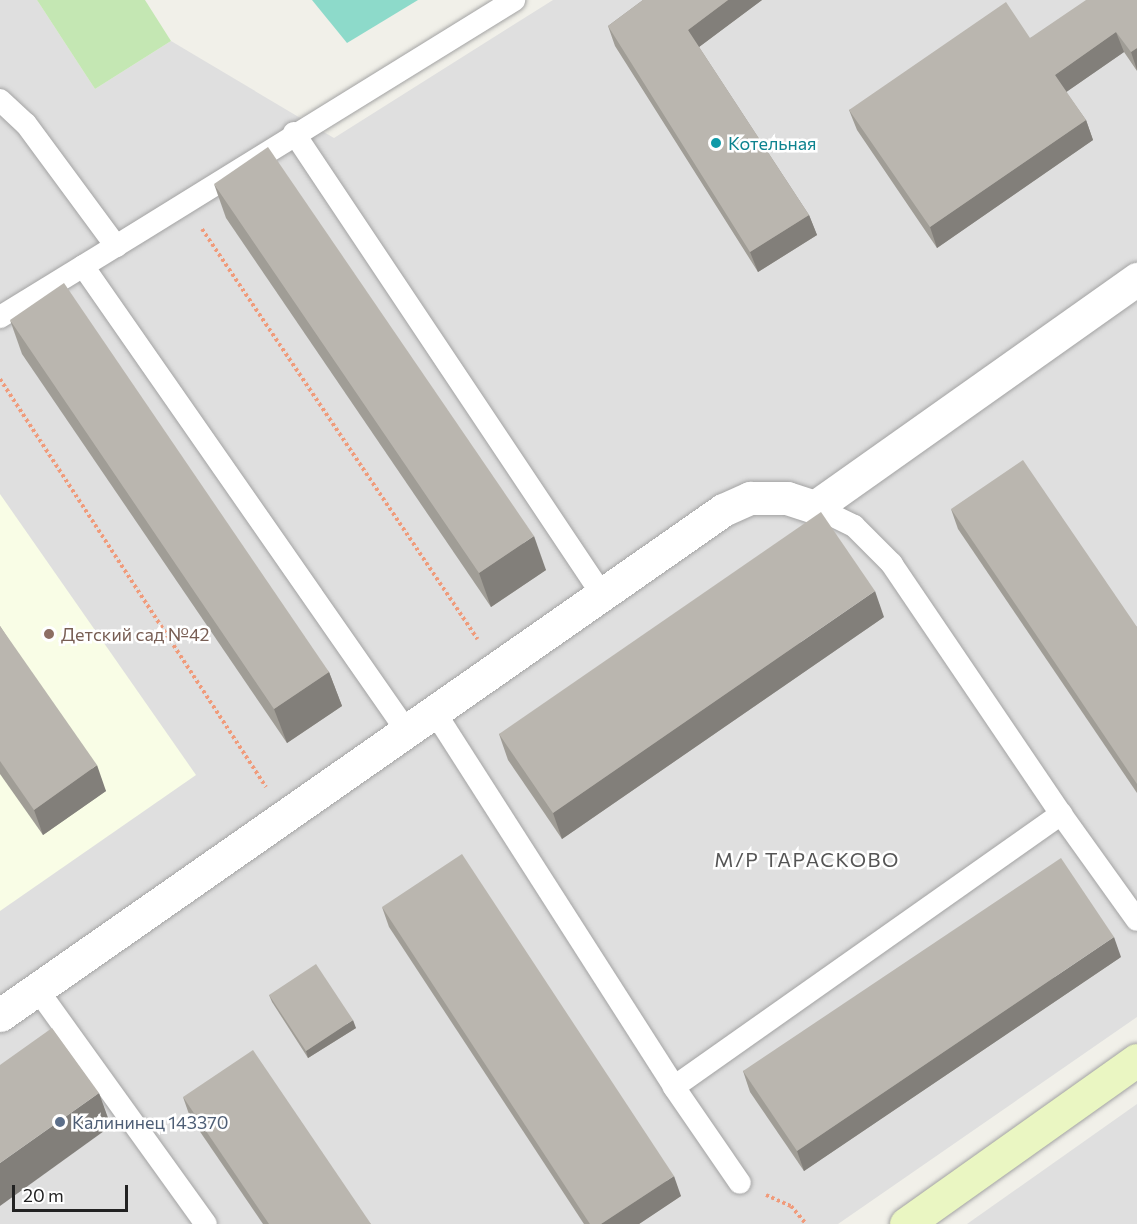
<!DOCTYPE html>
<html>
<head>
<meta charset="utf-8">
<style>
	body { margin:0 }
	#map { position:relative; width:1137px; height:1224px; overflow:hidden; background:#f1f0e9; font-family:Commissioner,sans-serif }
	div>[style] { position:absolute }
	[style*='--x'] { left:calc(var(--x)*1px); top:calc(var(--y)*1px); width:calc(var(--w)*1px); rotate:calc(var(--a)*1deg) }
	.residential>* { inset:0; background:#dfdfdf }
	.education>* { inset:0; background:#f9fde6 }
	.grass>* { inset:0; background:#c4e7b3 }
	.pitch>* { inset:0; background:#8ddaca }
	.path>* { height:4px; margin-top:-2px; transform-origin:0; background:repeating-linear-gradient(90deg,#f09b7b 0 3px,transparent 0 6px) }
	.roads { filter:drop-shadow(0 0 2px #a3a3a3) drop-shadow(0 0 2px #a3a3a3) }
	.lane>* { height:22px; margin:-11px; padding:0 11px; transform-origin:11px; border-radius:11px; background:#fff }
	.street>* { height:33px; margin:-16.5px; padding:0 16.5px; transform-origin:16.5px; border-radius:16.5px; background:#fff }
	.secondary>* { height:33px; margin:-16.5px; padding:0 16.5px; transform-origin:16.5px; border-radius:16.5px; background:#eaf6c2 }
	.wall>* { inset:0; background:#a09d96 }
	.shaded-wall>* { inset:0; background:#827f7a }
	.building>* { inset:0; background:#bab6af }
	.dots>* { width:16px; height:16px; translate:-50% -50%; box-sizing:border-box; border:3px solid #fff; border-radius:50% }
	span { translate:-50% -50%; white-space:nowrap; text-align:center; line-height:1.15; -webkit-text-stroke:5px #fff; paint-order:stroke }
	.culture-label { font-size:18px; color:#0d838f }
	.left { translate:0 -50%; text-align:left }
	.education-label { font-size:18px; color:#785e54 }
	.service-label { font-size:18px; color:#4e5e75 }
	.neighbourhood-label { font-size:20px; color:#555; letter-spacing:1.5px }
	.scale { position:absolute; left:12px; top:1185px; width:116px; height:27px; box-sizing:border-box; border:3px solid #222; border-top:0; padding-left:8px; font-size:18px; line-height:21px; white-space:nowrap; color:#222; -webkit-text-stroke:4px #fff; paint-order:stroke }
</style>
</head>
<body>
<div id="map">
	<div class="residential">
		<div style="clip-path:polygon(0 0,37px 0,95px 89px,171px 41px,334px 138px,553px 0,1137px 0,1137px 1017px,838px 1224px,0 1224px)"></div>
		<div style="clip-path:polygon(1137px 1104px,1137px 1224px,967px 1224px)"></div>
	</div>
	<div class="education">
		<div style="clip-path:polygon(0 494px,196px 775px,0 911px)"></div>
	</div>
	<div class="grass">
		<div style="clip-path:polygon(37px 0,145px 0,171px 41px,95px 89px)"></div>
	</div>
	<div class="pitch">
		<div style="clip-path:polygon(312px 0,418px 0,347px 43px)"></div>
	</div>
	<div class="path">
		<div style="--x:202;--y:229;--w:494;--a:56.1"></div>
		<div style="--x:0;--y:379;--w:487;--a:56.9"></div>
		<div style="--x:766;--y:1195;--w:27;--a:24"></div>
		<div style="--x:791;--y:1206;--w:23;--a:50"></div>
	</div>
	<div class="roads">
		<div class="lane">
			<div style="--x:0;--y:100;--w:35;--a:43"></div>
			<div style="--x:26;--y:124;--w:152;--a:53.6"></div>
			<div style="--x:116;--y:246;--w:468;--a:-31.7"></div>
			<div style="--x:294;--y:133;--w:553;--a:56.28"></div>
			<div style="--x:83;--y:266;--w:565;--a:55.16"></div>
			<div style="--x:0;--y:317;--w:136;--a:-31.5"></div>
			<div style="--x:434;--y:711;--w:446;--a:57.4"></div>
			<div style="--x:674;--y:1087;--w:474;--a:-35.2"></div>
			<div style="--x:1061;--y:814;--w:302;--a:-124.1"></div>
			<div style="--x:892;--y:564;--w:54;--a:-135"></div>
			<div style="--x:854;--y:526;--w:43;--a:-154"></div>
			<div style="--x:1061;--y:814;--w:130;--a:54.4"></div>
			<div style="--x:37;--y:989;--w:289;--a:54.3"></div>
			<div style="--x:674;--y:1087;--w:116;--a:55.5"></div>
		</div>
		<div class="street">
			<div style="--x:0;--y:1015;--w:882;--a:-34.93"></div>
			<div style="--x:723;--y:510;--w:30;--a:-24"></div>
			<div style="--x:750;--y:498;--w:37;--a:0"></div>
			<div style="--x:787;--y:498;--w:29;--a:18"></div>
			<div style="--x:815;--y:507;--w:395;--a:-35.3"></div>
		</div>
		<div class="secondary">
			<div style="--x:906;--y:1224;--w:283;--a:-35.4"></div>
		</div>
	</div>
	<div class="wall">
		<div style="clip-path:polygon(643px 0,762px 0,699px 47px,809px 215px,817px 235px,758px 272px,615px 46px,608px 26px)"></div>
		<div style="clip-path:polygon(1137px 0,1137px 71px,1124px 52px,1066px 92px,1086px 120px,1093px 140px,937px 248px,857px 130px,849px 110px,1030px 38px)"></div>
		<div style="clip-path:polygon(214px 184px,546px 570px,491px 607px,226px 218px)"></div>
		<div style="clip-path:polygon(10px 320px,329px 672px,342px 706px,287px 743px,22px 354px)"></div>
		<div style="clip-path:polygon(951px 509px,1137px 627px,1137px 793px,958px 529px)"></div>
		<div style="clip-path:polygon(884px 617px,562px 839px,508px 760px,499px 734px)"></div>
		<div style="clip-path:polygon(0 626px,106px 791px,43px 835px,0 774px)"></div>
		<div style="clip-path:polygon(382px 907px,681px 1196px,639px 1224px,584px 1224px,389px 927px)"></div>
		<div style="clip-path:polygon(1121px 957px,804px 1171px,750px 1092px,743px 1071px)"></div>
		<div style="clip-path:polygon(269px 995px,356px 1028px,308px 1058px,272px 1002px)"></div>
		<div style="clip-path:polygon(183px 1097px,371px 1224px,263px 1224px,190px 1117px)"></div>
	</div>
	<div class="shaded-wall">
		<div style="clip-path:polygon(728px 0,762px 0,695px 50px,688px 30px)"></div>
		<div style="clip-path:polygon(1116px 32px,1124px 52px,1062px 95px,1055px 75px)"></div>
		<div style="clip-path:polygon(1137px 48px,1137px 70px,1131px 52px)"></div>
		<div style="clip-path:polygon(1086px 120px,1093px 140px,937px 248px,930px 227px)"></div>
		<div style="clip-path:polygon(809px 215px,817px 235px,758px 272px,750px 252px)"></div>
		<div style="clip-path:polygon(534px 536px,546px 570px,491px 607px,479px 573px)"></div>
		<div style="clip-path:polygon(875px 591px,884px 617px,562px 839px,553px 813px)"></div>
		<div style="clip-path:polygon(329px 672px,342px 706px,287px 743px,274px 709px)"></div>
		<div style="clip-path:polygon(97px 765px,106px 791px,43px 835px,34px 810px)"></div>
		<div style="clip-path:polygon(1114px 937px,1121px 957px,804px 1171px,797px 1151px)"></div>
		<div style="clip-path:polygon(353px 1020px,356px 1028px,308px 1058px,306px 1051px)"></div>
		<div style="clip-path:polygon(99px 1093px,111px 1126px,0 1206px,0 1163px)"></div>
		<div style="clip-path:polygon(674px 1176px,681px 1196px,639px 1224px,601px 1224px)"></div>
	</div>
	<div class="building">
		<div style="clip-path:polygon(643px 0,728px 0,688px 30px,809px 215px,750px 252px,608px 26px)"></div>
		<div style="clip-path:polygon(1086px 0,1137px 0,1137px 48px,1131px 52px,1116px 32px,1055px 75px,1086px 120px,930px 227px,849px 110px,1006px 2px,1030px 38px)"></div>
		<div style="clip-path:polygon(268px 147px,534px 536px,479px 573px,214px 184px)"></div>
		<div style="clip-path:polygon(64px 283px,329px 672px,274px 709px,10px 320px)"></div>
		<div style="clip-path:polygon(1023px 460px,1137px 627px,1137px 784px,951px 509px)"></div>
		<div style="clip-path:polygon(821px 512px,875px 591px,553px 813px,499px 734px)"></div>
		<div style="clip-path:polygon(0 626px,97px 765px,34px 810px,0 761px)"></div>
		<div style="clip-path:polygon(462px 854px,674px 1176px,601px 1224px,590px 1224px,382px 907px)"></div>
		<div style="clip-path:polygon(1061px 858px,1114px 937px,797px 1151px,743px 1071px)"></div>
		<div style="clip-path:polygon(316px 964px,353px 1020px,306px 1051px,269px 995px)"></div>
		<div style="clip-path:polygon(52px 1028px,99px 1093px,0 1163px,0 1065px)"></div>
		<div style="clip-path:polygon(253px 1050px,371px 1224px,269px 1224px,183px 1097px)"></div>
	</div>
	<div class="dots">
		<div style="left:716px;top:143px;background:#0f9aa8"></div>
		<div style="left:49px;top:634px;background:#8d6e63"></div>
		<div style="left:60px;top:1122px;background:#5c6f8a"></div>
	</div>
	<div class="culture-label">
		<span class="left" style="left:728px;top:143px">Котельная</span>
	</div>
	<div class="education-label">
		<span class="left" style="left:61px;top:634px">Детский сад №42</span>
	</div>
	<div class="service-label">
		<span class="left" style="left:72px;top:1122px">Калининец 143370</span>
	</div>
	<div class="neighbourhood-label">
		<span style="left:807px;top:859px">М/Р ТАРАСКОВО</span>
	</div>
	<div class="scale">20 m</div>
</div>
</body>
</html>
